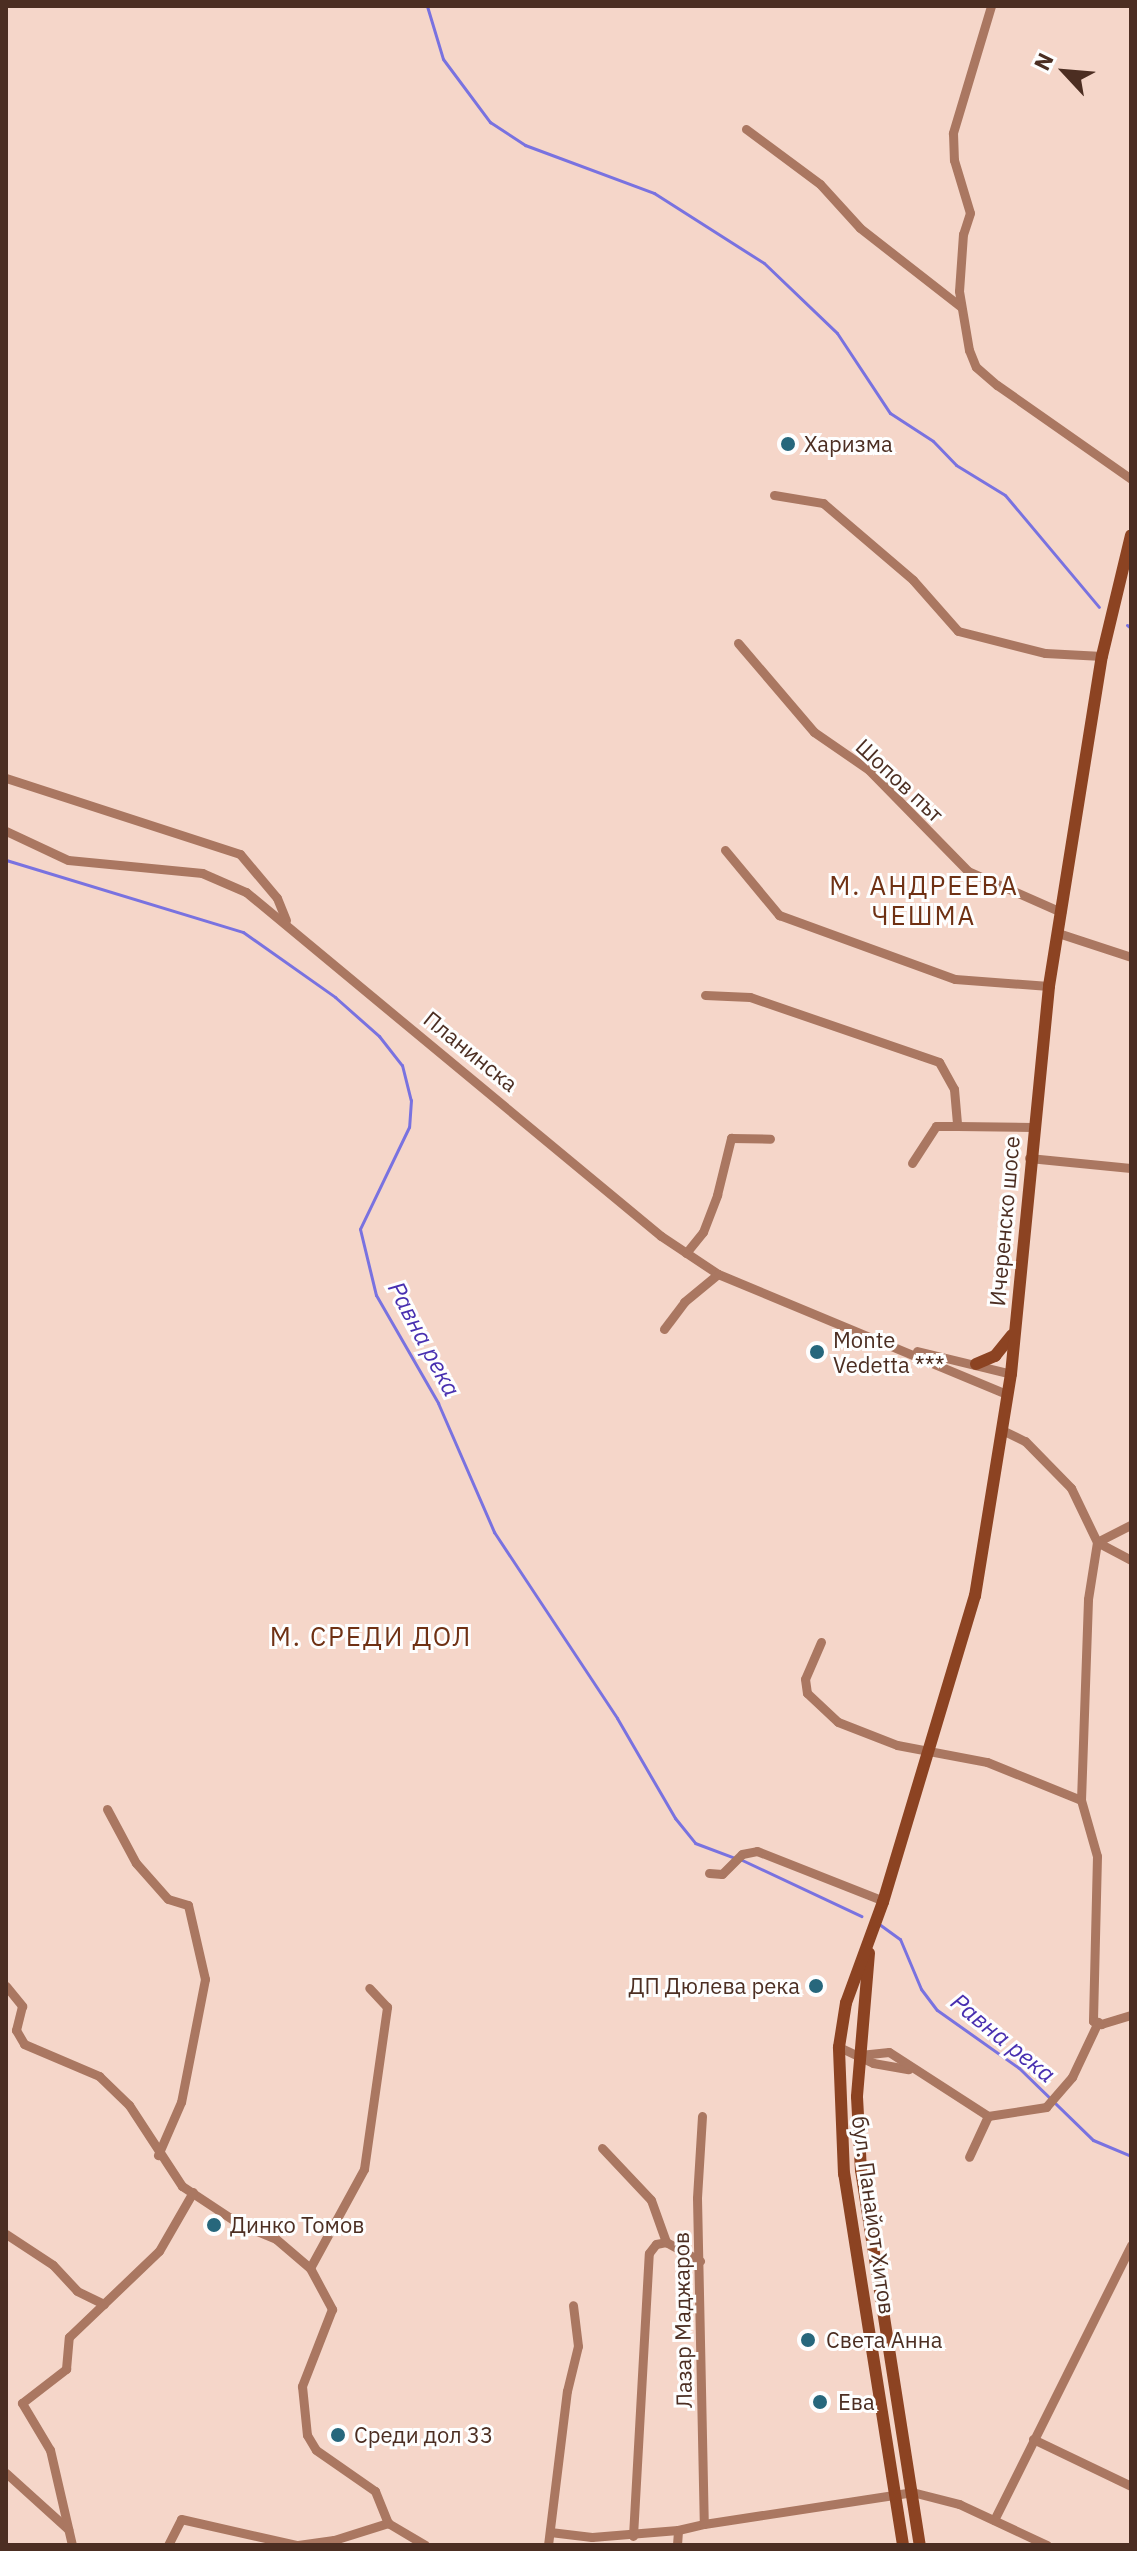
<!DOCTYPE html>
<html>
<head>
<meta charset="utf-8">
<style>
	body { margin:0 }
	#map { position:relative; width:1137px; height:2551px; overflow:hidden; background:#f5d6c9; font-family:"IBM Plex Sans",sans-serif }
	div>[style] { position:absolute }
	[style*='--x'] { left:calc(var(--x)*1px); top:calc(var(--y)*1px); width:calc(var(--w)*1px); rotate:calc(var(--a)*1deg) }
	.stream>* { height:3px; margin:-1.5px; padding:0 1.5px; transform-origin:1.5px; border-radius:1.5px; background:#7972e0 }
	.street>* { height:9px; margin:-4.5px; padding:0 4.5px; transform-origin:4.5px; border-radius:4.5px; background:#aa7761 }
	.secondary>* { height:12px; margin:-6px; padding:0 6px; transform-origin:6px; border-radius:6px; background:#8c4322 }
	.dots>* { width:22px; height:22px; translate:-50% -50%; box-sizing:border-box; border:4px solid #fefefe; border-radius:50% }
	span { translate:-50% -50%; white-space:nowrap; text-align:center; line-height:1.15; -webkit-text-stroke:6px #fefefe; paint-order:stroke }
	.poi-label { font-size:22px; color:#4c2e22 }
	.left { translate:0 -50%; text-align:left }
	.right { translate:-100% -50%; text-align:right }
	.street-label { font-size:22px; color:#4c2e22 }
	.water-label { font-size:24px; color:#482fb0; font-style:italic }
	.quarter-label { font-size:26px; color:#6f3114; letter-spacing:2px }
	.frame { position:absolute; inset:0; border:8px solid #4c2e22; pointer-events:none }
	.north { position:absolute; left:1025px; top:32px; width:80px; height:80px; -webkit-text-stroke:6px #fefefe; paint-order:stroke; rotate:296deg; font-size:22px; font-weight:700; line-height:32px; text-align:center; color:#4c2e22 }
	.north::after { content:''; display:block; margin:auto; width:28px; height:36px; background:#4c2e22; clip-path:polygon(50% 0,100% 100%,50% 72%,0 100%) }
</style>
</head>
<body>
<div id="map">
	<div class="stream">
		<div style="--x:427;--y:6;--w:55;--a:73.2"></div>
		<div style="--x:443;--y:59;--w:79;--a:53.3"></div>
		<div style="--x:490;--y:122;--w:42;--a:33.3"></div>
		<div style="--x:525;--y:145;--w:138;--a:20.4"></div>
		<div style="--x:654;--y:193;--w:130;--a:32.5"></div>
		<div style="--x:764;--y:263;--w:101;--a:43.8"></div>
		<div style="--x:837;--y:333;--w:96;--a:56.5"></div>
		<div style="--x:890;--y:413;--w:51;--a:33.1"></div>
		<div style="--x:933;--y:441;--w:33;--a:46"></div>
		<div style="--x:956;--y:465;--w:57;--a:31.5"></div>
		<div style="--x:1005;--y:495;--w:146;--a:50"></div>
		<div style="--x:1127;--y:625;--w:5;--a:37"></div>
		<div style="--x:6;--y:860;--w:248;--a:16.9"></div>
		<div style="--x:243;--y:932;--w:113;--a:35.2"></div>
		<div style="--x:335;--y:997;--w:59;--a:41.6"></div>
		<div style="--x:379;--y:1036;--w:37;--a:52"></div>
		<div style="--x:402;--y:1065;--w:36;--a:76"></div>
		<div style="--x:411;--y:1100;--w:27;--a:94"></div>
		<div style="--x:409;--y:1127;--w:113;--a:115.7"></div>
		<div style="--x:360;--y:1229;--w:68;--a:76.4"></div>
		<div style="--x:376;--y:1295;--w:125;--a:60.1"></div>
		<div style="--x:438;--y:1403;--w:141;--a:66.5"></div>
		<div style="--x:494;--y:1532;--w:223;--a:56.5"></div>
		<div style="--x:617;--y:1718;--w:116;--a:59.9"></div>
		<div style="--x:675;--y:1818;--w:32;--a:51"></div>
		<div style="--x:695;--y:1843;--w:43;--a:20.6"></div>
		<div style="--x:742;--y:1860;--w:132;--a:25.2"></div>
		<div style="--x:879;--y:1924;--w:26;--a:36"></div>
		<div style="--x:900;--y:1939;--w:54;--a:67.2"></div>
		<div style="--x:921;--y:1989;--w:26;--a:53"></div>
		<div style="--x:937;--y:2010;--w:100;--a:35.3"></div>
		<div style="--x:1019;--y:2068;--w:103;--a:44.2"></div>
		<div style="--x:1093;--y:2140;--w:41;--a:22.8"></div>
	</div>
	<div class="street">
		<div style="--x:991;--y:6;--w:133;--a:106.7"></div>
		<div style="--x:953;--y:133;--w:27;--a:88"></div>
		<div style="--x:954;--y:160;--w:55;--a:73.2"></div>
		<div style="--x:970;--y:213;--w:22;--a:108"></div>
		<div style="--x:963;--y:234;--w:57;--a:94"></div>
		<div style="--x:959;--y:291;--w:60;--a:80.4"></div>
		<div style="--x:969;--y:350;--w:18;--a:68"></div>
		<div style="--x:976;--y:367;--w:28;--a:41"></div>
		<div style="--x:997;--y:385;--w:164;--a:35"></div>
		<div style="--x:746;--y:129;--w:92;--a:36.6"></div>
		<div style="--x:820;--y:184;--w:59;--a:47.7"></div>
		<div style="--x:860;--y:228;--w:128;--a:38"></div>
		<div style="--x:774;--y:495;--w:50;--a:9.3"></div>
		<div style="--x:823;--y:503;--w:118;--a:40.5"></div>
		<div style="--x:913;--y:580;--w:68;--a:48.6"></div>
		<div style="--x:958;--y:631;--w:90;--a:14.2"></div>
		<div style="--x:1045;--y:653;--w:57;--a:3"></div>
		<div style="--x:738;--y:643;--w:117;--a:49.5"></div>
		<div style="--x:814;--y:732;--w:67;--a:34.6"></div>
		<div style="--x:869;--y:770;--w:141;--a:45.6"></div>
		<div style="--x:968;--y:871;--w:102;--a:23.8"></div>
		<div style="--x:6;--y:778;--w:246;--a:18"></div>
		<div style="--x:240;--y:854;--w:57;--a:49.9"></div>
		<div style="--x:277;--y:898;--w:24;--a:68"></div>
		<div style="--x:6;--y:831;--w:68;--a:25.1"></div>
		<div style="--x:68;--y:860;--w:135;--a:5.5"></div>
		<div style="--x:202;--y:873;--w:48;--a:23.4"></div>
		<div style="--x:246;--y:892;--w:539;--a:39.66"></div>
		<div style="--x:661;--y:1236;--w:69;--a:33.7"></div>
		<div style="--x:718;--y:1274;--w:314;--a:22.6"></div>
		<div style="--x:725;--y:850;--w:85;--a:50.3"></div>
		<div style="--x:779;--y:915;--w:187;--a:20"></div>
		<div style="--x:955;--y:979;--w:94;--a:4.3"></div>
		<div style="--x:1058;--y:933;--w:77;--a:18.2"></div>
		<div style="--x:705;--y:995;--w:45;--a:2.5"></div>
		<div style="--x:750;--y:997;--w:200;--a:19"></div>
		<div style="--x:939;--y:1062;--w:31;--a:61"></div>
		<div style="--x:954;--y:1089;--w:37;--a:85"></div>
		<div style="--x:957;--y:1126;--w:75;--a:0.8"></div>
		<div style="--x:1029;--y:1158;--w:102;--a:5.6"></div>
		<div style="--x:912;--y:1163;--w:44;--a:-57"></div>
		<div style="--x:936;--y:1126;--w:21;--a:0"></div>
		<div style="--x:686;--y:1253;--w:27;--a:-51"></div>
		<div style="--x:703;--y:1232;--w:40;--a:-69"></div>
		<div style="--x:717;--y:1195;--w:59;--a:-76.2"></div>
		<div style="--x:731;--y:1138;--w:39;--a:1"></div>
		<div style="--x:664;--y:1329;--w:34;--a:-53"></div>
		<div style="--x:684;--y:1302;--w:44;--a:-39.5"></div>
		<div style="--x:917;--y:1351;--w:97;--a:13.7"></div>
		<div style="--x:1002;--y:1430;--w:25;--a:26"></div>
		<div style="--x:1025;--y:1441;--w:66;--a:45.6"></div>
		<div style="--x:1071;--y:1488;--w:60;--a:64.3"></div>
		<div style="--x:1097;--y:1542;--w:38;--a:-27"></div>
		<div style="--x:821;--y:1642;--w:40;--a:113.4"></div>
		<div style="--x:805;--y:1679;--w:14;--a:82"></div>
		<div style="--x:807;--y:1693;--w:42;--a:43.1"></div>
		<div style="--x:838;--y:1722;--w:63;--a:21.3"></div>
		<div style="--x:897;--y:1745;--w:92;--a:10.7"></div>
		<div style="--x:987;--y:1762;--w:101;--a:22"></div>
		<div style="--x:1081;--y:1800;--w:201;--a:-88"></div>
		<div style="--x:1088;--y:1599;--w:58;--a:-81"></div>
		<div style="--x:1097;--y:1542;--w:38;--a:28"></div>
		<div style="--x:1081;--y:1800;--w:58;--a:74.1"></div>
		<div style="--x:1097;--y:1856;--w:165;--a:91.4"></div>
		<div style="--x:1093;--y:2021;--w:9;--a:21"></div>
		<div style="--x:1101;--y:2024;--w:31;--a:-17"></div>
		<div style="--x:107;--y:1809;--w:61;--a:61.8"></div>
		<div style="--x:136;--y:1863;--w:48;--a:48.4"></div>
		<div style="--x:168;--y:1899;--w:21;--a:17"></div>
		<div style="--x:188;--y:1905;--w:76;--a:77.1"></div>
		<div style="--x:205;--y:1979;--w:125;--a:101"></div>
		<div style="--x:181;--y:2102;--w:58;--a:113.5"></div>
		<div style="--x:709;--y:1873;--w:13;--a:4"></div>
		<div style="--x:722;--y:1874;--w:28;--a:-45"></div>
		<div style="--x:742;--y:1854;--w:15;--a:-11"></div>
		<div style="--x:757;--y:1851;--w:136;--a:21.5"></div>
		<div style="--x:6;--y:1986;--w:26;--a:51"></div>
		<div style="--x:22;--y:2006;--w:25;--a:104"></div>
		<div style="--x:16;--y:2030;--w:16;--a:60"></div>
		<div style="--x:24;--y:2044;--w:82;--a:23.1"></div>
		<div style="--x:99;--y:2076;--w:42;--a:44"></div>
		<div style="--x:129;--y:2105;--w:97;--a:56.8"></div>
		<div style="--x:182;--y:2186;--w:67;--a:33.5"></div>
		<div style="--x:238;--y:2223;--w:41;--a:22.8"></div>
		<div style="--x:276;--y:2239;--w:45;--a:40.5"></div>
		<div style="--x:310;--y:2268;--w:47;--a:61.8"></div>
		<div style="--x:332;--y:2309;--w:83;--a:111.3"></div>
		<div style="--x:302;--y:2386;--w:49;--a:84.2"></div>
		<div style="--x:307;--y:2435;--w:17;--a:59"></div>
		<div style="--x:316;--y:2450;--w:72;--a:34.8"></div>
		<div style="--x:375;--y:2491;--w:35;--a:68"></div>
		<div style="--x:388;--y:2523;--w:43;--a:30.7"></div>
		<div style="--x:839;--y:2047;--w:38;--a:25"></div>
		<div style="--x:873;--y:2063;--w:36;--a:10"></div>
		<div style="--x:860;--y:2055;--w:29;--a:-6"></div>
		<div style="--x:889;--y:2052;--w:118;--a:32.9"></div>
		<div style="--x:988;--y:2116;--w:45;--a:114.9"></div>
		<div style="--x:702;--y:2116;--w:82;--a:93.5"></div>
		<div style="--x:697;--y:2198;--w:326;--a:88.8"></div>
		<div style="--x:988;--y:2116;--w:59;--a:-8.8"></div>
		<div style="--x:1046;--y:2107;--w:40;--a:-49"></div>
		<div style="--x:1072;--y:2077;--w:61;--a:-64.7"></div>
		<div style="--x:602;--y:2148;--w:71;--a:46.7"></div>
		<div style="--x:651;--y:2200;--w:45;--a:70.3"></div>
		<div style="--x:6;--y:2234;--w:56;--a:33.4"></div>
		<div style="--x:53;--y:2265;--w:35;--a:47"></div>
		<div style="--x:77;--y:2291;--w:30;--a:26"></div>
		<div style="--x:310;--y:2268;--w:113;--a:-61.4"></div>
		<div style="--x:364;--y:2169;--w:164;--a:-81.9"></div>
		<div style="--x:387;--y:2007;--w:26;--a:-133"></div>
		<div style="--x:1033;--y:2439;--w:109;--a:25.6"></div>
		<div style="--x:6;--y:2473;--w:84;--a:42.1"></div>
		<div style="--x:994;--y:2520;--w:307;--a:-63.5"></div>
		<div style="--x:550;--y:2532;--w:42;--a:6.8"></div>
		<div style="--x:592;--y:2537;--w:86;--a:-4.7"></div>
		<div style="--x:633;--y:2536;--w:283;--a:-86.8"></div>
		<div style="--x:649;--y:2253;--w:11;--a:-52"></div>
		<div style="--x:656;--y:2244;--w:10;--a:-11"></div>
		<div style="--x:666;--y:2242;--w:39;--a:29"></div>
		<div style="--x:72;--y:2545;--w:98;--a:-103"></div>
		<div style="--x:50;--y:2450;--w:55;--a:-120.8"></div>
		<div style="--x:22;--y:2403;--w:56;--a:-37.7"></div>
		<div style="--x:66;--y:2369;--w:32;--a:-85"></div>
		<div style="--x:69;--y:2337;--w:124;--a:-43.7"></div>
		<div style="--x:159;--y:2251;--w:68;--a:-60"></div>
		<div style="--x:168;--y:2545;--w:29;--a:-63"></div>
		<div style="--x:181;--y:2519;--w:118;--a:12.7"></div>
		<div style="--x:298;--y:2545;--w:36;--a:-8"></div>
		<div style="--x:334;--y:2540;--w:57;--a:-17.5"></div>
		<div style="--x:548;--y:2545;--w:155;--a:-83"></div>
		<div style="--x:567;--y:2391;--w:46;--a:-76.3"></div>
		<div style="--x:578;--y:2346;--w:41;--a:-97"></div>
		<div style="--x:677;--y:2545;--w:15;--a:-86"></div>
		<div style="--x:678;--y:2530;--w:27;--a:-13"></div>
		<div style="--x:704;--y:2524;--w:210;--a:-8.7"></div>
		<div style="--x:912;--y:2492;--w:49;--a:14.3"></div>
		<div style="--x:959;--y:2504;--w:97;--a:25"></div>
	</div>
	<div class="secondary">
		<div style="--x:976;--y:1364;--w:21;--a:-23"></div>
		<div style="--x:995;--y:1356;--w:27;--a:-51"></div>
		<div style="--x:869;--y:1953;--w:144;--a:94.8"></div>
		<div style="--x:857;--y:2097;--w:73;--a:86.9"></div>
		<div style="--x:861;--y:2170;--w:380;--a:81.1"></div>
		<div style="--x:903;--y:2545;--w:376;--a:-99"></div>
		<div style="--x:844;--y:2174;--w:127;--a:-92.3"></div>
		<div style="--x:839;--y:2047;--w:45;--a:-81"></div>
		<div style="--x:846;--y:2003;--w:108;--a:-69.9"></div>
		<div style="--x:883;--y:1902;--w:320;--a:-73.3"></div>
		<div style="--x:975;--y:1596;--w:225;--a:-80.8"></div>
		<div style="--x:1011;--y:1374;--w:390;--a:-84.4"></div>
		<div style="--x:1049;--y:986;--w:334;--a:-80.9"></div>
		<div style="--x:1102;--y:656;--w:124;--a:-76.5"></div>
	</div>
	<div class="dots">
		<div style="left:788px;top:444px;background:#27677c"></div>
		<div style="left:817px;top:1352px;background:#27677c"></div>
		<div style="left:816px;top:1986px;background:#27677c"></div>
		<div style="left:214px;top:2225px;background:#27677c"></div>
		<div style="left:808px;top:2340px;background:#27677c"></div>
		<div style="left:820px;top:2402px;background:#27677c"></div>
		<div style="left:338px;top:2435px;background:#27677c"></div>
	</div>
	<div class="poi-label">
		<span class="left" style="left:804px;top:444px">Харизма</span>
		<span class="left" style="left:833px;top:1352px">Monte<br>Vedetta ***</span>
		<span class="right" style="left:800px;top:1986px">ДП Дюлева река</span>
		<span class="left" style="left:230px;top:2225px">Динко Томов</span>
		<span class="left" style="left:826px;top:2340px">Света Анна</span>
		<span class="left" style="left:838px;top:2402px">Ева</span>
		<span class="left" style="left:354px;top:2435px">Среди дол 33</span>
	</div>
	<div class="street-label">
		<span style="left:900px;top:780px;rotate:43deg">Шопов път</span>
		<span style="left:471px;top:1051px;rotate:39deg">Планинска</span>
		<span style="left:1004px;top:1221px;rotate:-85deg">Ичеренско шосе</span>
		<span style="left:874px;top:2215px;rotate:82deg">бул. Панайот Хитов</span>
		<span style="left:682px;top:2320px;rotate:-91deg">Лазар Маджаров</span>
	</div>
	<div class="water-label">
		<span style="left:424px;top:1339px;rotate:62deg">Равна река</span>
		<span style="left:1003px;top:2038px;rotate:39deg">Равна река</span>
	</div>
	<div class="quarter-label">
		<span style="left:924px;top:901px">М. АНДРЕЕВА<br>ЧЕШМА</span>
		<span style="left:371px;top:1637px">М. СРЕДИ ДОЛ</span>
	</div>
	<div class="frame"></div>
	<div class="north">N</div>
</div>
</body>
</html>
